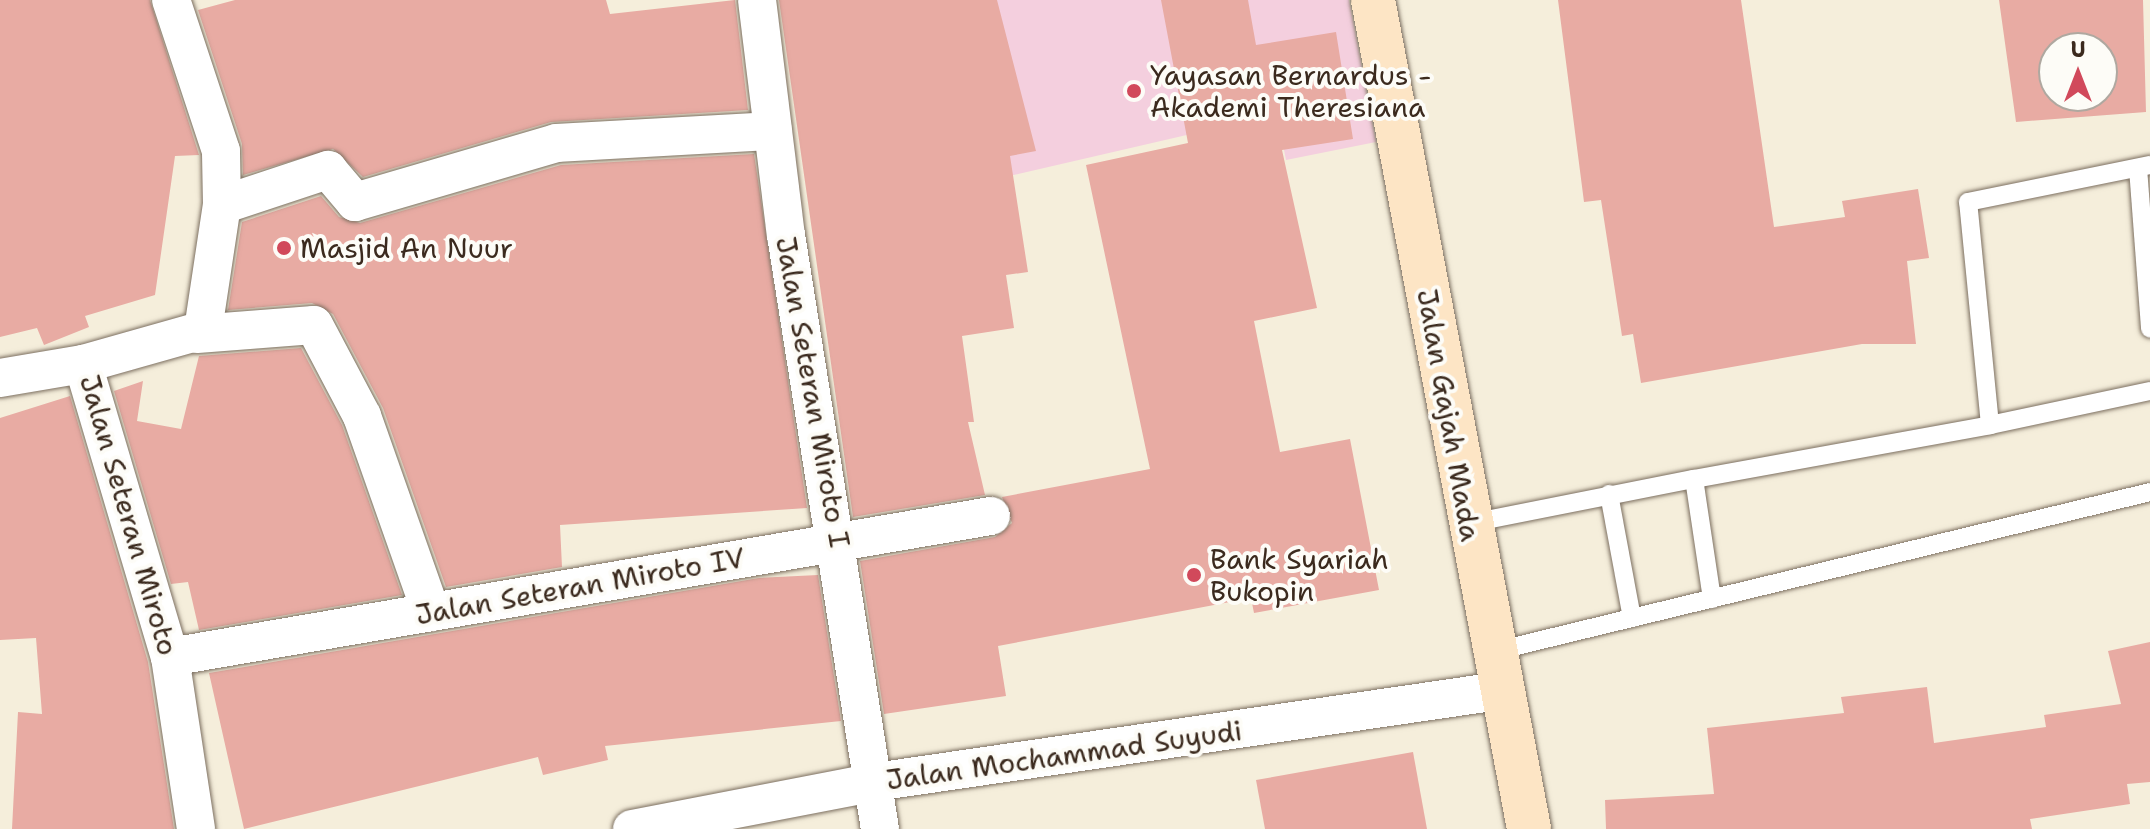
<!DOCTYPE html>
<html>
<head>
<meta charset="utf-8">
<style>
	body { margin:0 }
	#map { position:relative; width:2150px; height:829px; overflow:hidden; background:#f5eedb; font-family:"Shantell Sans",sans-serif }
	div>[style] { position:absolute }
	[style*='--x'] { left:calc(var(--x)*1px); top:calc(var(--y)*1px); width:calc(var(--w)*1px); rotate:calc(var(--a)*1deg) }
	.built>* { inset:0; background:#f4cfde }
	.building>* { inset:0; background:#e8aba3 }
	.roads { filter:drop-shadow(0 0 2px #7c6f60) drop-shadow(0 0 2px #7c6f60) }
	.service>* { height:18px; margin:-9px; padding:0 9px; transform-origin:9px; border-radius:9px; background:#fff }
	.minor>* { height:38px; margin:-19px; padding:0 19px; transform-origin:19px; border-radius:19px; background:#fff }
	.secondary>* { height:44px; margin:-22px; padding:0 22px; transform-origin:22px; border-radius:22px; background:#fde5c5 }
	.dots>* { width:22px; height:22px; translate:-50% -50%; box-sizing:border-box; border:4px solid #fdfcf7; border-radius:50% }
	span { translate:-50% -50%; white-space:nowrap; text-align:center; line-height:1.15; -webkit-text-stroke:8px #fdfcf7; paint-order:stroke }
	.poi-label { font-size:28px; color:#3b2a1e }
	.left { translate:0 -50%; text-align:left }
	.street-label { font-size:28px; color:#3b2a1e }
	.north { position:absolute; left:2038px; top:32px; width:80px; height:80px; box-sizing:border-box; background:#fdfcf7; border:2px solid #afa8a0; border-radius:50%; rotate:0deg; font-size:22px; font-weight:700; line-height:32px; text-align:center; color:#3b2a1e }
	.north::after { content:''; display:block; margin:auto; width:28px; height:36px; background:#d1495b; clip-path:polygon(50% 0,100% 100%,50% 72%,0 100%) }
</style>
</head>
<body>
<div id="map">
	<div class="built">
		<div style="clip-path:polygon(908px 0,1349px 0,1376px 142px,1286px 160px,1277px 114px,927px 195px)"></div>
	</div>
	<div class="building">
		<div style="clip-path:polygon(0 0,150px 0,199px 155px,175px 156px,155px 295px,85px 316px,89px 327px,44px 345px,37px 328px,0 337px)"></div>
		<div style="clip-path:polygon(235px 0,606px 0,610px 14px,735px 0,748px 110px,551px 122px,363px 177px,333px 149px,243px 175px,242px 144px,198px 10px)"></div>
		<div style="clip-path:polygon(779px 0,997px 0,1036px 151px,1010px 156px,1028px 272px,1006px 275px,1014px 328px,962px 336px,974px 422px,968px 422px,985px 495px,853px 517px)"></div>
		<div style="clip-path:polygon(1161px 0,1248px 0,1256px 45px,1336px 32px,1353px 139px,1282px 150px,1317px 308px,1254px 321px,1280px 452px,1350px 439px,1379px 590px,1254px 613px,1251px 598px,998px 646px,1006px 696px,884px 714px,860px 561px,995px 537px,1012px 523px,1002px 497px,1150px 469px,1086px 165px,1188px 143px)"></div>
		<div style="clip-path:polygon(1558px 0,1741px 0,1774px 227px,1845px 217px,1842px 201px,1918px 189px,1929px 258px,1907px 261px,1916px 344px,1862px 344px,1641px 383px,1633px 334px,1622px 336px,1601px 200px,1584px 202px)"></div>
		<div style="clip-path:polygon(evenodd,1999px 0,2143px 0,2146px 112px,2016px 122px,1999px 0,2054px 48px,2102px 48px,2102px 96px,2054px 96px,2054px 48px)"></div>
		<div style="clip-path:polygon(754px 154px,807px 508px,560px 525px,562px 567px,446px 587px,383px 408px,333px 314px,312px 303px,228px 310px,242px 222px,321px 196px,339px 217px,360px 223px,561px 165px)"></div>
		<div style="clip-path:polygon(301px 348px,342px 425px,402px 595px,199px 630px,188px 582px,171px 584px,114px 391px,143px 381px,137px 421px,181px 429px,199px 356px)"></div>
		<div style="clip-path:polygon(70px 396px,148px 662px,174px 829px,12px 829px,18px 712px,42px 714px,36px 638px,0 640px,0 418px)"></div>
		<div style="clip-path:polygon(818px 575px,841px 721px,605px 746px,608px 760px,543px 775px,538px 757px,244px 829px,209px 673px,759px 578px)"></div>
		<div style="clip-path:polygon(2150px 642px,2150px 782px,2127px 784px,2130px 804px,2030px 819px,2032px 829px,1606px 829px,1605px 800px,1714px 794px,1707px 728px,1844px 713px,1841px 697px,1927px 687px,1934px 743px,2046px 727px,2044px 715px,2121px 704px,2108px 651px)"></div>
		<div style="clip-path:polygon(1413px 752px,1427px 829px,1265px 829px,1256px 780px)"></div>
	</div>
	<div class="roads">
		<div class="service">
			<div style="--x:2138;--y:168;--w:161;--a:85.7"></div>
			<div style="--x:1990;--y:425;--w:164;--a:-12"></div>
			<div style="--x:1609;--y:494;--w:126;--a:79.5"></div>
			<div style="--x:1471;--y:523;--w:227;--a:-11.2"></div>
			<div style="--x:1712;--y:599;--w:121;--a:-98.5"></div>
			<div style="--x:1694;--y:479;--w:301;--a:-10.3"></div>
			<div style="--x:1990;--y:425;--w:224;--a:-95.6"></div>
			<div style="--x:1968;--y:202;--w:186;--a:-11.5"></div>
			<div style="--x:1496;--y:651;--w:673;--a:-13.66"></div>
		</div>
		<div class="minor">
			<div style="--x:757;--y:0;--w:237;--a:83"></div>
			<div style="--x:786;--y:235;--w:601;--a:81.01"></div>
			<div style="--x:222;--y:205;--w:112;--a:-18.3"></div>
			<div style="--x:328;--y:170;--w:42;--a:49.8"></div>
			<div style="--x:355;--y:202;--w:210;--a:-16.3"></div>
			<div style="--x:557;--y:143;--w:216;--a:-3.2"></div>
			<div style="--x:197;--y:334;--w:117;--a:-4.4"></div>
			<div style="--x:314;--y:325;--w:103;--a:62.2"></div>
			<div style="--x:362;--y:416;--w:208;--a:70.6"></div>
			<div style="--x:83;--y:364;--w:306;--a:73.5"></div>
			<div style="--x:170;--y:657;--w:174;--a:81.4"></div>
			<div style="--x:0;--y:378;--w:84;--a:-9.6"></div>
			<div style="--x:83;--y:364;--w:125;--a:-15.8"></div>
			<div style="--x:203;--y:330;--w:126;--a:-81.4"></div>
			<div style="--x:222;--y:205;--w:54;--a:-91.1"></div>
			<div style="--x:221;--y:151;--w:159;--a:-108.3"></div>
			<div style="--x:170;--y:657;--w:833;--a:-9.75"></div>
			<div style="--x:632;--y:829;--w:248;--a:-10.9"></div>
			<div style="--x:875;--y:782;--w:631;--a:-8.3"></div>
		</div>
		<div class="secondary">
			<div style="--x:1373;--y:0;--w:844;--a:79.34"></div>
		</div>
	</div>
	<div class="dots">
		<div style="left:1134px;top:91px;background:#d1495b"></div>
		<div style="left:284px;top:248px;background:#d1495b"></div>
		<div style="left:1194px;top:575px;background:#d1495b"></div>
	</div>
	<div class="poi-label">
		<span class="left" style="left:1150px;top:91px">Yayasan Bernardus -<br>Akademi Theresiana</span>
		<span class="left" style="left:300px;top:248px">Masjid An Nuur</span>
		<span class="left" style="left:1210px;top:575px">Bank Syariah<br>Bukopin</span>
	</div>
	<div class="street-label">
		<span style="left:813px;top:392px;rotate:80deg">Jalan Seteran Miroto I</span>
		<span style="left:1449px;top:415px;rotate:80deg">Jalan Gajah Mada</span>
		<span style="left:129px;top:515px;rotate:74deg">Jalan Seteran Miroto</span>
		<span style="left:580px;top:586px;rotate:-10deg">Jalan Seteran Miroto IV</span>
		<span style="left:1064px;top:755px;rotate:-8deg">Jalan Mochammad Suyudi</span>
	</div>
	<div class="north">U</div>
</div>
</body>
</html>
